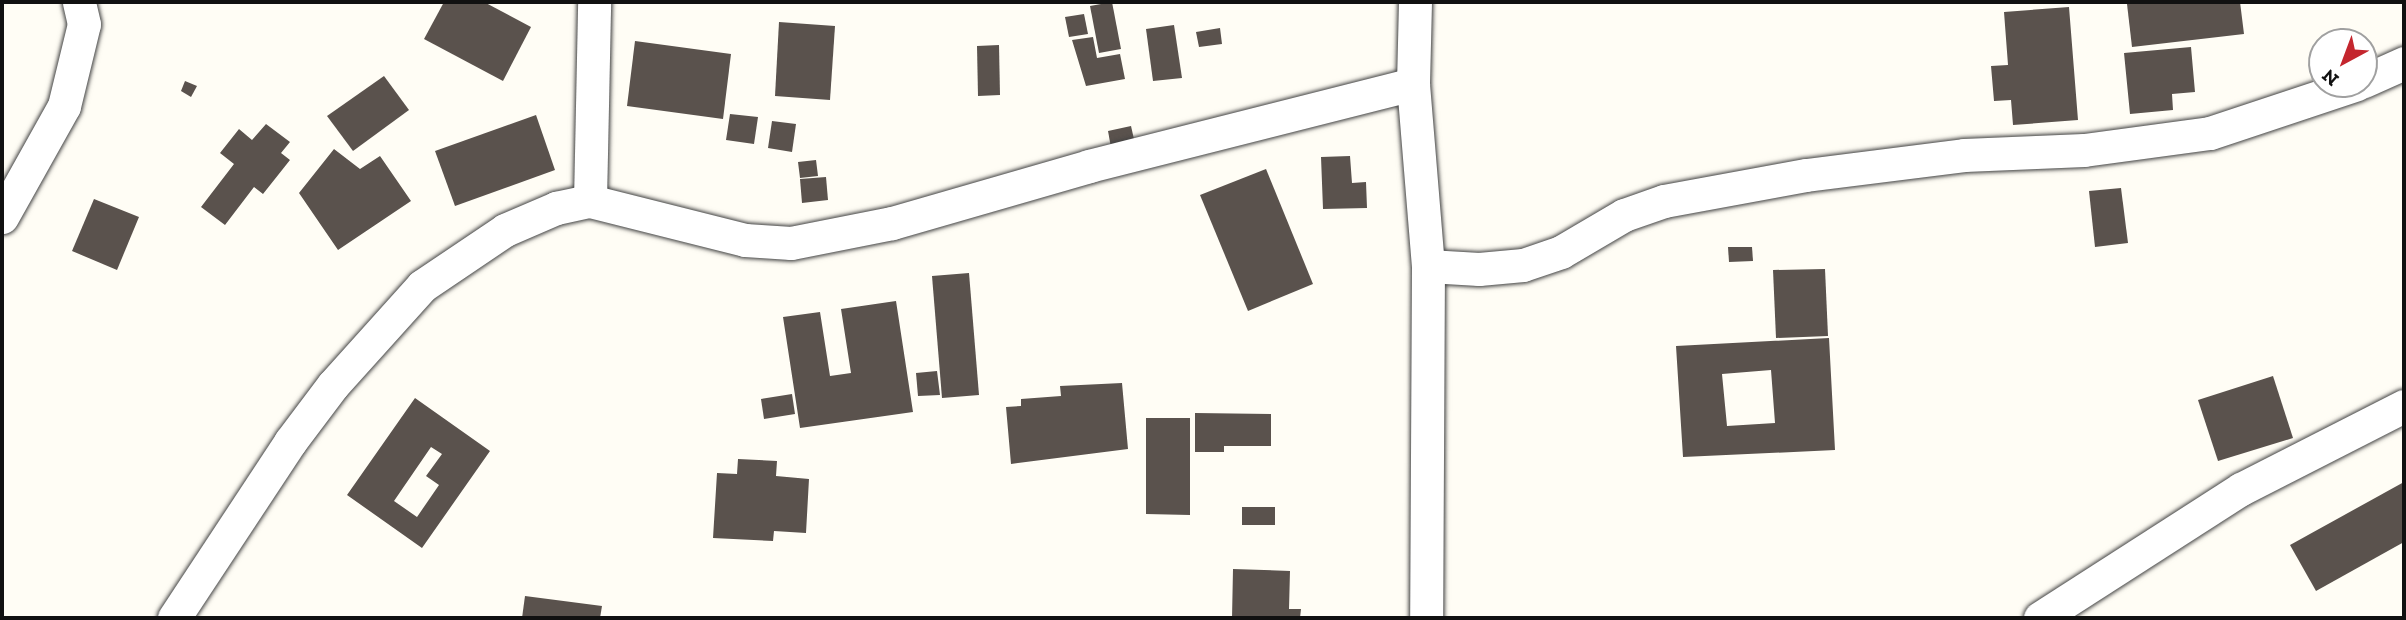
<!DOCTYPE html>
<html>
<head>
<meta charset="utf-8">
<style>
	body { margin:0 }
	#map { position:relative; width:2406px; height:620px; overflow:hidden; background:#fffdf5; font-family:"Zilla Slab",serif }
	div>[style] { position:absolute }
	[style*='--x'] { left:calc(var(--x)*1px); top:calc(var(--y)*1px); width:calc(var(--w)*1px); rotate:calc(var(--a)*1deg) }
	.building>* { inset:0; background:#5a524d }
	.roads { filter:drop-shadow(0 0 2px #444) drop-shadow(0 0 2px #444) }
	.minor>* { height:33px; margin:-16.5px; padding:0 16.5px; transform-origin:16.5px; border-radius:16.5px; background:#fff }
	span { translate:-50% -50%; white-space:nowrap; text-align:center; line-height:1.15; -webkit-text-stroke:7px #fff; paint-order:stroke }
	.frame { position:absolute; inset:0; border:4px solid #111; pointer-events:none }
	.north { position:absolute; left:2308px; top:28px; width:70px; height:70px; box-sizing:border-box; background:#fff; border:2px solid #a0a0a0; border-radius:50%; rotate:221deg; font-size:19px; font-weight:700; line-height:28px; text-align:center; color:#111 }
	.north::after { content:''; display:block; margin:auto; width:24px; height:32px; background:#c4262e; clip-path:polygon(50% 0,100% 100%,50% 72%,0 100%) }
</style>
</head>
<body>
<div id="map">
	<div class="building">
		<div style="clip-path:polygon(444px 2px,484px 2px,531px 27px,503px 81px,424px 39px)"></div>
		<div style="clip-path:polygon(1112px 2px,1121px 49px,1099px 53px,1090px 6px)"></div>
		<div style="clip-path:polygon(2150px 2px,2240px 2px,2244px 34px,2132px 47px,2127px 4px)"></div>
		<div style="clip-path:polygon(2069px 7px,2078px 120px,2013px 125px,2011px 100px,1994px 101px,1991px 66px,2008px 65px,2004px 12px)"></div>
		<div style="clip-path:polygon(1084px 14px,1088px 34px,1069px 37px,1065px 17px)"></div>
		<div style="clip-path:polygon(779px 22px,835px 26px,830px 100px,775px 96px)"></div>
		<div style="clip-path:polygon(1174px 25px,1182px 78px,1153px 81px,1146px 29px)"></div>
		<div style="clip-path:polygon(1220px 28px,1222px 44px,1199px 47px,1196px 32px)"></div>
		<div style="clip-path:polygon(1093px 37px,1097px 58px,1120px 54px,1125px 79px,1086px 86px,1072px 40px)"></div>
		<div style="clip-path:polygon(635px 41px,731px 54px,723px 119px,627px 106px)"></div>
		<div style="clip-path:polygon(999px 45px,1000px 95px,978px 96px,977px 46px)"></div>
		<div style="clip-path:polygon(2191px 47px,2195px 92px,2172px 94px,2173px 110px,2130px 114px,2124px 53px)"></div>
		<div style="clip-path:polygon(384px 76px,409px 110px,353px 151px,327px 116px)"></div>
		<div style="clip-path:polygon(185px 81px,197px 86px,191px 97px,181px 91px)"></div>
		<div style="clip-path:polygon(730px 114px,758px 117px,754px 144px,726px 140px)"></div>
		<div style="clip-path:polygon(536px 115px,555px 170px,455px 206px,435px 151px)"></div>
		<div style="clip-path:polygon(772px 121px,796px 124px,792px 152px,768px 148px)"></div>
		<div style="clip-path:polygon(266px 124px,290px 142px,281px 153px,290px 160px,263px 194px,254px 187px,225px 225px,201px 207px,234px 164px,220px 153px,239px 129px,252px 140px)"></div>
		<div style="clip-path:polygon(1131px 126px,1136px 148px,1112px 153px,1108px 131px)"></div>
		<div style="clip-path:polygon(334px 149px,360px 169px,380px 156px,411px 201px,338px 250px,299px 193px)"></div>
		<div style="clip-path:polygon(1350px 156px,1352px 183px,1366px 182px,1367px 208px,1323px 209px,1321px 157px)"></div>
		<div style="clip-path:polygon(816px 160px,818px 176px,800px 178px,798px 162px)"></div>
		<div style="clip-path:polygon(1266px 169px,1313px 284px,1248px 311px,1200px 195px)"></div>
		<div style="clip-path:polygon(826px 177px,828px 200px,802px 203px,800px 179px)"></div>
		<div style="clip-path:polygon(2121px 188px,2128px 243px,2095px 247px,2089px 191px)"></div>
		<div style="clip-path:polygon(94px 199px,139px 217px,117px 270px,72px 251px)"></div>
		<div style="clip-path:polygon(1728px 247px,1752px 247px,1753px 261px,1729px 262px)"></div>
		<div style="clip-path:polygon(1825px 269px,1828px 336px,1776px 338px,1773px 270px)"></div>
		<div style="clip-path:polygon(969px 273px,979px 395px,942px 398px,932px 276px)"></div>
		<div style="clip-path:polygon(896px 301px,913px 412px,800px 428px,783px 317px,820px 312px,830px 376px,851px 373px,841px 309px)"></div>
		<div style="clip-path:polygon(evenodd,1829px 338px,1835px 450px,1683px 457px,1676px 346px,1829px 338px,1771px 370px,1775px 423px,1727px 426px,1722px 374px,1771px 370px)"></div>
		<div style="clip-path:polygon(937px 371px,940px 395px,918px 396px,916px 373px)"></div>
		<div style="clip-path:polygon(2273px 376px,2293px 438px,2218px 461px,2198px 400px)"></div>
		<div style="clip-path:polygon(1122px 383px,1128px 449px,1011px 464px,1006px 407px,1021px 406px,1021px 399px,1061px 396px,1060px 386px)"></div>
		<div style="clip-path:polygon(792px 394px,795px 414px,764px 419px,761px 399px)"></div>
		<div style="clip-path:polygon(evenodd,415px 398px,490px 451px,422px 548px,347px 495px,415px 398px,431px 447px,442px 454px,426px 476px,439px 485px,417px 517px,394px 501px,431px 447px)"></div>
		<div style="clip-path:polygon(1195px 413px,1271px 414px,1271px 446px,1224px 446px,1224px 452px,1195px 452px)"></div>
		<div style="clip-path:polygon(1146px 418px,1190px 418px,1190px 515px,1146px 514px)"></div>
		<div style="clip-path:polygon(738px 459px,777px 461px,776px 476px,809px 479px,806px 533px,774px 531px,773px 541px,713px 538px,717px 473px,737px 474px)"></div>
		<div style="clip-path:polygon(2404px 482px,2404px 542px,2316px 591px,2290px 545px)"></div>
		<div style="clip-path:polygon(1242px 507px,1275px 507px,1275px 525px,1242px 525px)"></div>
		<div style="clip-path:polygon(1233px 569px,1290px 571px,1289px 609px,1301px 609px,1300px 618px,1232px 618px)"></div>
		<div style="clip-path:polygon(525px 596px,602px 606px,600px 618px,522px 618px)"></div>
	</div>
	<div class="roads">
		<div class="minor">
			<div style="--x:1415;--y:2;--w:82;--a:91.4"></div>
			<div style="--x:1413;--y:84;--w:183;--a:85.3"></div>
			<div style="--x:1428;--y:266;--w:352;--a:90.3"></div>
			<div style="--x:2364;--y:81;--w:44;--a:-24.2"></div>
			<div style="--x:590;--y:201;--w:199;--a:-88.8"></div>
			<div style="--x:2;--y:217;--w:127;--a:-60.8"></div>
			<div style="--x:64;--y:106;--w:84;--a:-76.3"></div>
			<div style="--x:84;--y:24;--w:23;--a:-103"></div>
			<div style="--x:1428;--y:266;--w:51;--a:3.4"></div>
			<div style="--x:1479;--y:269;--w:44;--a:-5.2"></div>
			<div style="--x:1523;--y:265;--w:40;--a:-18.9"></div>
			<div style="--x:1561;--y:252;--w:73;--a:-30.4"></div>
			<div style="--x:1624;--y:215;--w:42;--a:-19.3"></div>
			<div style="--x:1664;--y:201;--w:144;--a:-10.4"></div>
			<div style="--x:1806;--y:175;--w:159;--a:-7.2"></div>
			<div style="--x:1964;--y:155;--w:120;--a:-2.4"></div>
			<div style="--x:2084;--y:150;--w:127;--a:-7.7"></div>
			<div style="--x:2210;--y:133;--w:155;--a:-18.4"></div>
			<div style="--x:174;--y:618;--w:211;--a:-56.6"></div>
			<div style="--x:290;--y:442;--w:71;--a:-53"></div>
			<div style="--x:333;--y:385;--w:133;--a:-48"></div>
			<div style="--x:422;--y:286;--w:100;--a:-34"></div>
			<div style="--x:505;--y:230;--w:56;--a:-23.3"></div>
			<div style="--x:556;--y:208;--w:35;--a:-12"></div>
			<div style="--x:590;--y:201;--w:160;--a:14.1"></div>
			<div style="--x:745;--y:240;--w:46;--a:3.7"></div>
			<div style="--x:791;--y:243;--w:103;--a:-11.2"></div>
			<div style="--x:892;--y:223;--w:205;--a:-16.1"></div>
			<div style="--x:1089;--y:166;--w:334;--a:-14.2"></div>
			<div style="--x:2040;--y:618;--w:239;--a:-32.7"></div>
			<div style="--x:2241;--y:489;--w:183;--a:-27"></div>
		</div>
	</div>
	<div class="frame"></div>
	<div class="north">N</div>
</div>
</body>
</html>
